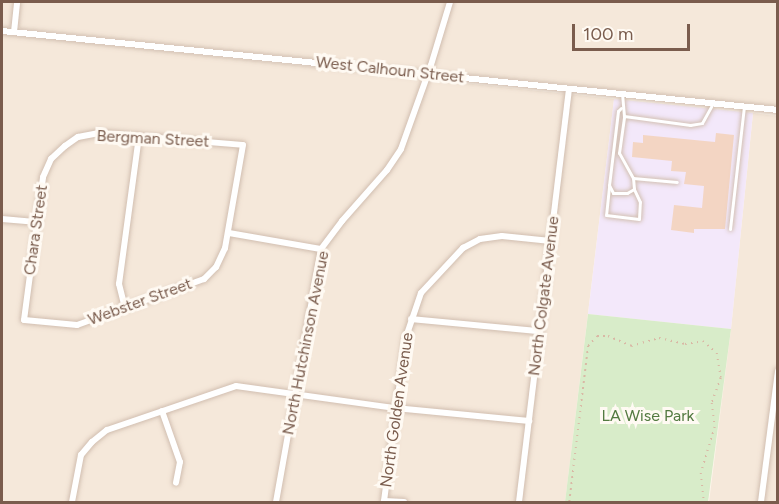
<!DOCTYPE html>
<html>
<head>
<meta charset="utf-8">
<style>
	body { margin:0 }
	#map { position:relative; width:779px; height:504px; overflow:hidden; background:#fdf6ec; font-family:Figtree,sans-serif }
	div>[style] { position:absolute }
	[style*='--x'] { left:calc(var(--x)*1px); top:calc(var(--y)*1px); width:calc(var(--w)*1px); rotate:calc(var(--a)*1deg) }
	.residential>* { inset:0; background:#f5e8da }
	.education>* { inset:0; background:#f3e8fa }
	.green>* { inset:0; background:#d8ecc9 }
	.building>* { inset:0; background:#f3d5c3 }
	.path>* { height:1.5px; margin-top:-0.75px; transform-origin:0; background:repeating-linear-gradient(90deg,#d9b8a5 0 1.5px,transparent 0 6px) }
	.roads { filter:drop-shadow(0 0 2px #d1beb0) drop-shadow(0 0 2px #d1beb0) }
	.service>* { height:3px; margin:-1.5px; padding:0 1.5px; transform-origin:1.5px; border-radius:1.5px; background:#fff }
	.minor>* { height:6px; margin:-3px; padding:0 3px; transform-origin:3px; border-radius:3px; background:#fff }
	span { translate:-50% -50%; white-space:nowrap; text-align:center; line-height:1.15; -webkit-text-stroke:6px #fffaf3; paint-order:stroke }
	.street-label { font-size:16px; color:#7a5c4d }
	.park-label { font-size:16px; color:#537a41 }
	.frame { position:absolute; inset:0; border:3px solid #7a5c4d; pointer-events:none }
	.scale { position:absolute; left:572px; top:24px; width:118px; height:27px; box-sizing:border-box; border:3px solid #7a5c4d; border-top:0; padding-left:8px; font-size:18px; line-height:21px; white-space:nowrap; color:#7a5c4d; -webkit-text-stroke:4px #fffaf3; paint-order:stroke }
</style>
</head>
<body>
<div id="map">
	<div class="residential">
		<div style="clip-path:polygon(2px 2px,15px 2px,12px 24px,8px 28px,2px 28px)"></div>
		<div style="clip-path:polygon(20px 2px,777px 2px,777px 106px,21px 29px,17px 24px)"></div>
		<div style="clip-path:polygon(2px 34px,614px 99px,565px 502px,2px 502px)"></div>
		<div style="clip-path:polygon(753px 113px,777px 116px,777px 502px,709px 502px,731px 329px)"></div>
	</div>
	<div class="education">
		<div style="clip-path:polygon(614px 99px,753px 113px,731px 329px,588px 314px)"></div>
	</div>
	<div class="green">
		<div style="clip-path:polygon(588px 314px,731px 329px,708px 502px,565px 502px)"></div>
	</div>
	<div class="building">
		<div style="clip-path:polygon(716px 133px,734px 135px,725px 229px,694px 229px,694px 233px,671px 230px,674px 205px,702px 208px,704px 186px,684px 184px,686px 172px,671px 171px,672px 161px,632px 157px,633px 142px,643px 143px,643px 135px,715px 142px)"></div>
	</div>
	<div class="path">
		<div style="--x:569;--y:502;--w:157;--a:-83.1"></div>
		<div style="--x:588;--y:346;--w:13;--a:-48"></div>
		<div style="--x:597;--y:336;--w:11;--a:0"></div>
		<div style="--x:608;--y:336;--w:25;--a:23"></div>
		<div style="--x:631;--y:346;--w:29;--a:-16"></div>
		<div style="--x:659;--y:338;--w:27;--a:13"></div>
		<div style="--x:685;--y:344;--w:18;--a:-9"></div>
		<div style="--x:703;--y:341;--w:18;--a:41"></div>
		<div style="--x:717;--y:353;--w:25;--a:81"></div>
		<div style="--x:721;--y:378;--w:27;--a:110"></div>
		<div style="--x:712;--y:403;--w:24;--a:83"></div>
		<div style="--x:715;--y:427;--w:48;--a:106.9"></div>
		<div style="--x:701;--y:473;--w:29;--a:84"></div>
	</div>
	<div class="roads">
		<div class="service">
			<div style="--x:621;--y:108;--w:4;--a:135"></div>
			<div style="--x:618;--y:111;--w:75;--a:96.9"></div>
			<div style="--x:609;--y:185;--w:9;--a:63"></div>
			<div style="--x:613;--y:193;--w:14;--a:0"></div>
			<div style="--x:627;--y:193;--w:8;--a:-30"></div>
			<div style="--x:634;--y:189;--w:11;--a:-95"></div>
			<div style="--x:633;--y:178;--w:29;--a:-119"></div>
			<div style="--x:619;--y:153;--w:37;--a:-82"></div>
			<div style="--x:624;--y:116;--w:21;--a:-95"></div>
			<div style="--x:624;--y:116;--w:67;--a:7.8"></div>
			<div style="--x:690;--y:125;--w:12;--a:-9"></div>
			<div style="--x:702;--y:123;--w:21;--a:-61"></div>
			<div style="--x:633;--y:178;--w:44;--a:5.2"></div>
			<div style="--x:609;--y:187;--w:28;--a:96"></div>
			<div style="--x:606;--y:215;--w:33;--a:7"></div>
			<div style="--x:639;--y:219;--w:17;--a:-87"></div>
			<div style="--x:640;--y:202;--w:14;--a:-115"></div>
			<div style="--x:730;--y:229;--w:123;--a:-83.5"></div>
		</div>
		<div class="minor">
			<div style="--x:2;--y:31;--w:780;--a:5.81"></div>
			<div style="--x:14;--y:32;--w:30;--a:-84"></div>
			<div style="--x:98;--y:133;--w:145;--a:4.7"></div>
			<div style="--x:243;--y:145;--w:105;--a:99.9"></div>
			<div style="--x:225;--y:248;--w:21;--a:115"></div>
			<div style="--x:216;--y:267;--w:17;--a:135"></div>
			<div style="--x:204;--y:279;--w:135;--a:160.1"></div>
			<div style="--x:77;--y:325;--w:53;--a:-174.6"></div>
			<div style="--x:24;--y:320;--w:144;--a:-82.4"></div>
			<div style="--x:43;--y:177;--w:20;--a:-66"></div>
			<div style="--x:51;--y:159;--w:19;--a:-43"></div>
			<div style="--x:65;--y:146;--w:16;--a:-35"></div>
			<div style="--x:78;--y:137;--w:20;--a:-11"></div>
			<div style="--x:2;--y:219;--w:33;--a:5"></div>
			<div style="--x:229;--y:233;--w:93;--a:9.9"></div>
			<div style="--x:125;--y:308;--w:25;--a:-104"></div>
			<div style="--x:119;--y:284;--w:149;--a:-82.3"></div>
			<div style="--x:411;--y:319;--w:129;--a:5.4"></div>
			<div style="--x:162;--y:411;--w:54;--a:70.6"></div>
			<div style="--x:180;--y:462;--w:21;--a:101"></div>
			<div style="--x:72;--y:502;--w:48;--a:-79.2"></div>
			<div style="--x:81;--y:455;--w:17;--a:-50"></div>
			<div style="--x:92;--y:442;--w:19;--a:-39"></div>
			<div style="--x:107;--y:430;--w:136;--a:-18.8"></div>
			<div style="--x:236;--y:386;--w:161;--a:7.9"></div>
			<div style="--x:395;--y:408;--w:135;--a:5.5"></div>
			<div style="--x:276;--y:502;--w:257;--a:-79.9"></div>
			<div style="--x:321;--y:249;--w:35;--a:-53"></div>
			<div style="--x:342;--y:221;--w:68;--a:-48.6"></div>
			<div style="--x:387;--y:170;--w:25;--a:-56"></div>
			<div style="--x:401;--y:149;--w:89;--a:-70.3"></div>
			<div style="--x:431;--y:65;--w:66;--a:-73.2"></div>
			<div style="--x:404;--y:502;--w:20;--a:-177"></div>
			<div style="--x:384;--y:501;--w:165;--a:-82.4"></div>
			<div style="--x:406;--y:337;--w:46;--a:-71.2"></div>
			<div style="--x:421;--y:293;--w:62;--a:-47"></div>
			<div style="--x:463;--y:248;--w:19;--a:-28"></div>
			<div style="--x:480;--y:239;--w:22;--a:-8"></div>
			<div style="--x:502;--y:236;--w:49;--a:5.8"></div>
			<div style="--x:519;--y:502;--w:416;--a:-83.1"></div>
			<div style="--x:761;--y:502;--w:132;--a:-82.6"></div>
		</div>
	</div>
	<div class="street-label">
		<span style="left:390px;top:70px;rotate:6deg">West Calhoun Street</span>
		<span style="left:153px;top:139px;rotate:3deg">Bergman Street</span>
		<span style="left:36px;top:230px;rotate:-82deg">Chara Street</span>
		<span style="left:544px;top:296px;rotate:-83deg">North Colgate Avenue</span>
		<span style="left:140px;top:302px;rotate:-20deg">Webster Street</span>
		<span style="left:306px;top:343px;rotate:-79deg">North Hutchinson Avenue</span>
		<span style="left:397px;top:410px;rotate:-82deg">North Golden Avenue</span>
	</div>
	<div class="park-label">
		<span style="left:648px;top:416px">LA Wise Park</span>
	</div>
	<div class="frame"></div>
	<div class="scale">100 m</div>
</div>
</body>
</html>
